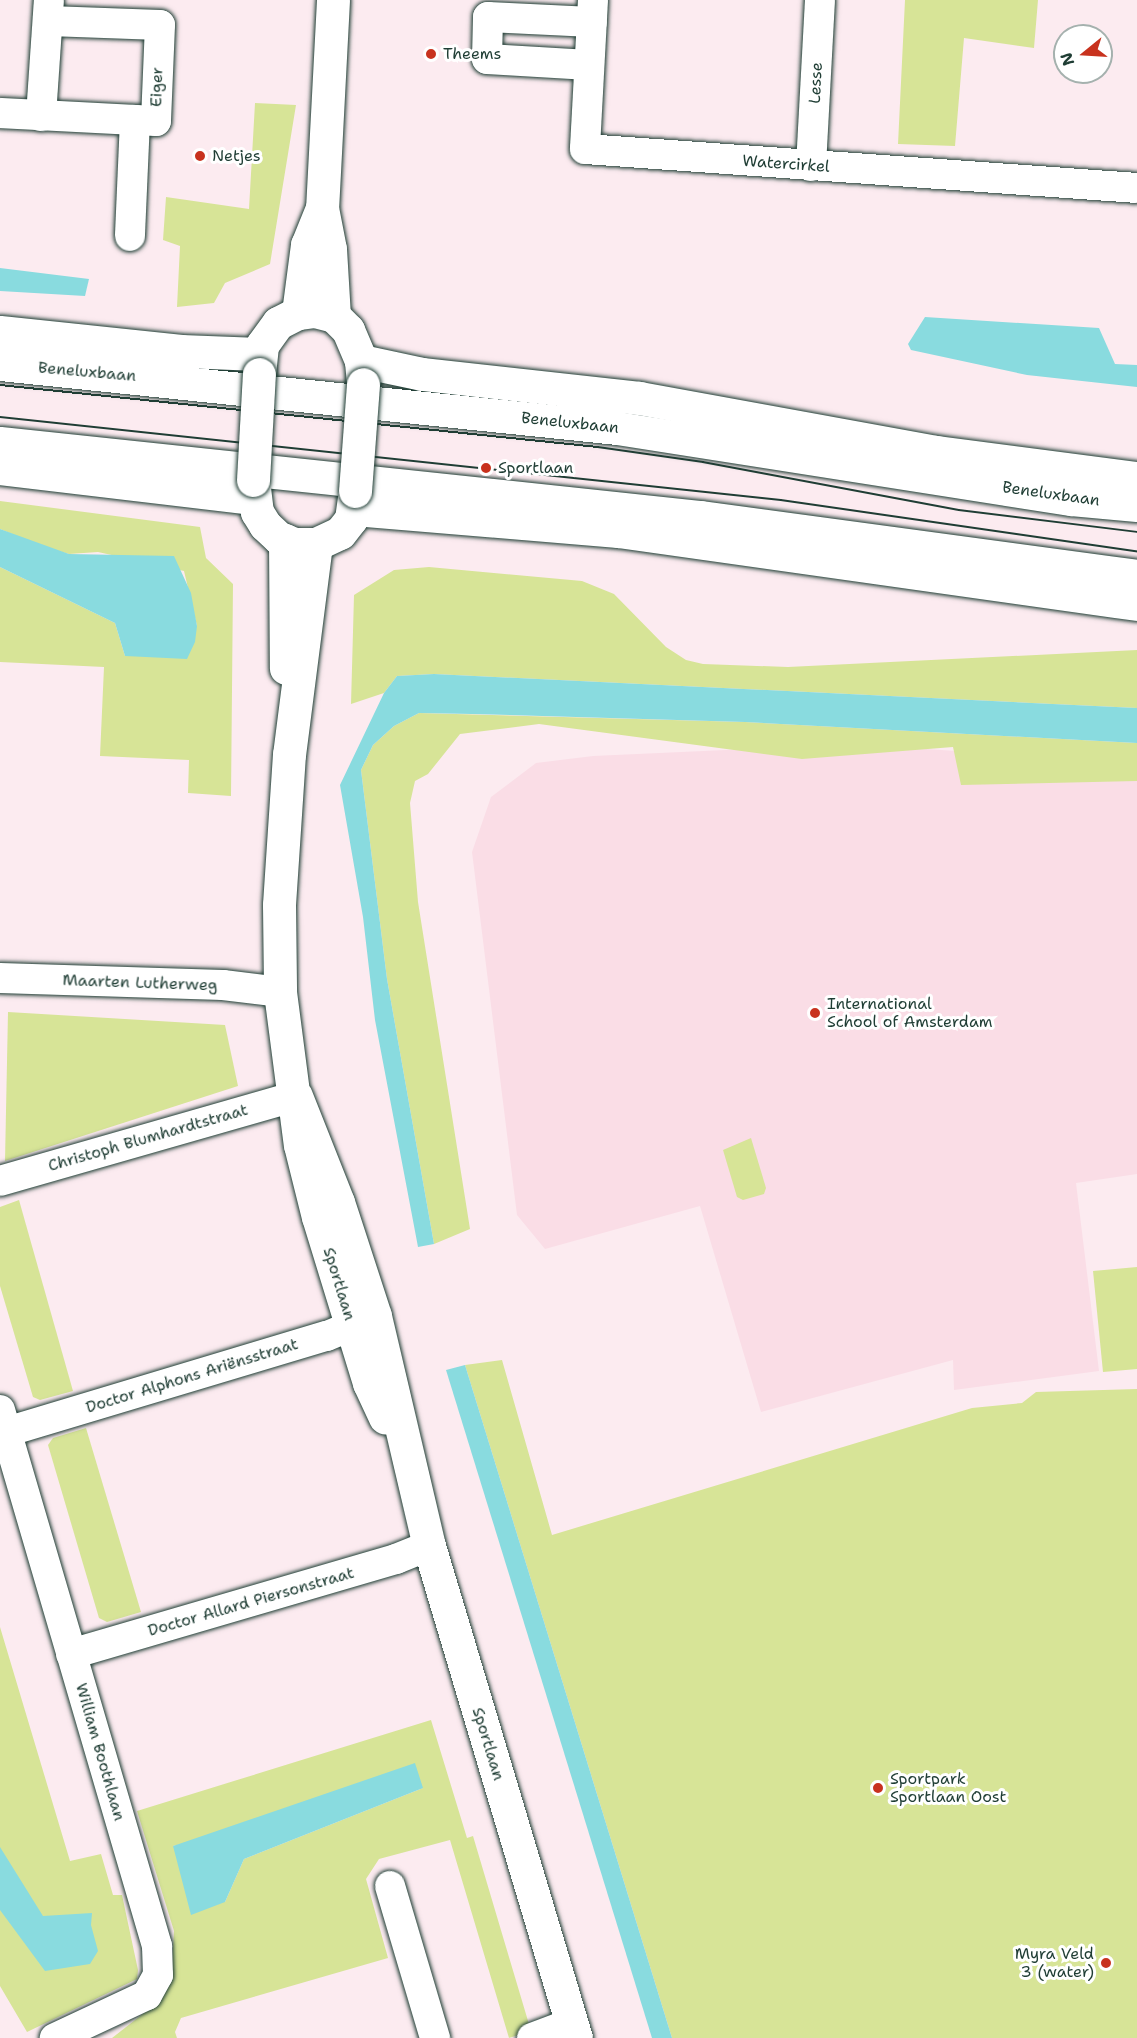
<!DOCTYPE html>
<html>
<head>
<meta charset="utf-8">
<style>
	body { margin:0 }
	#map { position:relative; width:1137px; height:2038px; overflow:hidden; background:#fcebf0; font-family:"Shantell Sans",sans-serif }
	div>[style] { position:absolute }
	[style*='--x'] { left:calc(var(--x)*1px); top:calc(var(--y)*1px); width:calc(var(--w)*1px); rotate:calc(var(--a)*1deg) }
	.built>* { inset:0; background:#fadde6 }
	.green>* { inset:0; background:#d7e497 }
	.water>* { inset:0; background:#89dbdf }
	.roads { filter:drop-shadow(0 0 2px #1f3d34) drop-shadow(0 0 2px #1f3d34) }
	.street>* { height:30px; margin:-15px; padding:0 15px; transform-origin:15px; border-radius:15px; background:#fff }
	.secondary>* { height:33px; margin:-16.5px; padding:0 16.5px; transform-origin:16.5px; border-radius:16.5px; background:#fff }
	.primary>* { height:33px; margin:-16.5px; padding:0 16.5px; transform-origin:16.5px; border-radius:16.5px; background:#fff }
	.tram>* { height:1.5px; margin:-0.75px; padding:0 0.75px; transform-origin:0.75px; border-radius:0.75px; background:#1f3d34 }
	.bridges { filter:drop-shadow(0 0 2px #1f3d34) drop-shadow(0 0 2px #1f3d34) }
	.secondary-bridge>* { height:33px; margin:-16.5px; padding:0 16.5px; transform-origin:16.5px; border-radius:16.5px; background:#fff }
	.dots>* { width:16px; height:16px; translate:-50% -50%; box-sizing:border-box; border:3px solid #fff; border-radius:50% }
	span { translate:-50% -50%; white-space:nowrap; text-align:center; line-height:1.15; -webkit-text-stroke:6px #fff; paint-order:stroke }
	.poi-label { font-size:16px; color:#1f3d34 }
	.left { translate:0 -50%; text-align:left }
	.right { translate:-100% -50%; text-align:right }
	.street-label { font-size:16px; color:#1f3d34 }
	.north { position:absolute; left:1053px; top:24px; width:60px; height:60px; box-sizing:border-box; background:#fff; border:2px solid #a5b1ae; border-radius:50%; rotate:252deg; font-size:16px; font-weight:700; line-height:24px; text-align:center; color:#1f3d34 }
	.north::after { content:''; display:block; margin:auto; width:21px; height:27px; background:#c8321e; clip-path:polygon(50% 0,100% 100%,50% 72%,0 100%) }
</style>
</head>
<body>
<div id="map">
	<div class="built">
		<div style="clip-path:polygon(857px 744px,1137px 764px,1137px 1174px,1076px 1183px,1099px 1371px,954px 1390px,953px 1360px,761px 1412px,700px 1206px,545px 1249px,517px 1215px,472px 852px,491px 797px,536px 763px,593px 756px)"></div>
	</div>
	<div class="green">
		<div style="clip-path:polygon(905px 0,1038px 0,1034px 48px,964px 38px,955px 146px,898px 144px)"></div>
		<div style="clip-path:polygon(255px 103px,296px 105px,270px 264px,225px 283px,214px 303px,177px 307px,180px 246px,163px 240px,166px 197px,249px 209px)"></div>
		<div style="clip-path:polygon(0 501px,200px 527px,206px 558px,233px 584px,231px 796px,188px 793px,189px 760px,100px 756px,104px 667px,0 662px,0 567px,115px 623px,125px 656px,197px 626px,184px 571px,98px 552px,69px 554px,41px 546px,0 529px)"></div>
		<div style="clip-path:polygon(429px 567px,582px 581px,614px 594px,666px 647px,686px 660px,703px 664px,788px 667px,1137px 650px,1137px 708px,434px 674px,397px 676px,384px 693px,351px 704px,354px 595px,394px 570px)"></div>
		<div style="clip-path:polygon(419px 713px,745px 722px,1137px 743px,1137px 781px,961px 785px,953px 747px,802px 759px,539px 724px,460px 734px,428px 774px,415px 781px,410px 803px,418px 902px,470px 1229px,434px 1244px,387px 979px,361px 770px,373px 745px,394px 726px)"></div>
		<div style="clip-path:polygon(8px 1012px,225px 1025px,238px 1086px,5px 1161px)"></div>
		<div style="clip-path:polygon(751px 1138px,766px 1188px,764px 1194px,743px 1200px,737px 1197px,723px 1150px)"></div>
		<div style="clip-path:polygon(19px 1200px,73px 1391px,40px 1400px,33px 1397px,0 1286px,0 1207px)"></div>
		<div style="clip-path:polygon(1137px 1267px,1137px 1369px,1103px 1372px,1093px 1271px)"></div>
		<div style="clip-path:polygon(502px 1360px,552px 1535px,972px 1408px,1022px 1403px,1036px 1392px,1137px 1389px,1137px 2038px,672px 2038px,465px 1365px)"></div>
		<div style="clip-path:polygon(86px 1428px,141px 1612px,107px 1622px,99px 1618px,48px 1445px,53px 1438px)"></div>
		<div style="clip-path:polygon(0 1627px,70px 1861px,101px 1854px,113px 1895px,122px 1895px,138px 1970px,137px 1979px,27px 2032px,0 1986px)"></div>
		<div style="clip-path:polygon(evenodd,431px 1720px,467px 1838px,473px 1836px,531px 2031px,509px 2038px,450px 1840px,379px 1859px,366px 1879px,388px 1958px,181px 2018px,175px 2032px,177px 2038px,112px 2038px,153px 2006px,172px 1966px,174px 1931px,137px 1811px,431px 1720px,423px 1788px,244px 1859px,225px 1902px,173px 1846px,423px 1788px)"></div>
	</div>
	<div class="water">
		<div style="clip-path:polygon(0 268px,89px 279px,85px 296px,0 291px)"></div>
		<div style="clip-path:polygon(925px 317px,1099px 328px,1115px 364px,1137px 365px,1137px 387px,1027px 375px,911px 350px,908px 344px)"></div>
		<div style="clip-path:polygon(0 529px,69px 554px,174px 556px,191px 593px,197px 626px,195px 642px,187px 659px,125px 656px,115px 623px,0 567px)"></div>
		<div style="clip-path:polygon(434px 674px,1137px 708px,1137px 743px,745px 722px,472px 714px,419px 713px,394px 726px,373px 745px,361px 770px,387px 979px,434px 1244px,418px 1247px,375px 1020px,363px 917px,340px 785px,384px 693px,397px 676px)"></div>
		<div style="clip-path:polygon(465px 1365px,672px 2038px,652px 2038px,446px 1370px)"></div>
		<div style="clip-path:polygon(415px 1763px,423px 1788px,244px 1859px,225px 1902px,191px 1915px,173px 1846px)"></div>
		<div style="clip-path:polygon(0 1847px,43px 1916px,92px 1913px,91px 1925px,98px 1951px,90px 1964px,45px 1971px,0 1910px)"></div>
	</div>
	<div class="roads">
		<div class="street">
			<div style="--x:593;--y:0;--w:149;--a:93.1"></div>
			<div style="--x:585;--y:149;--w:553;--a:4.04"></div>
			<div style="--x:49;--y:21;--w:111;--a:2.1"></div>
			<div style="--x:160;--y:25;--w:96;--a:92.4"></div>
			<div style="--x:156;--y:121;--w:21;--a:-177"></div>
			<div style="--x:135;--y:120;--w:116;--a:92.5"></div>
			<div style="--x:589;--y:65;--w:102;--a:-176.6"></div>
			<div style="--x:487;--y:59;--w:42;--a:-88.6"></div>
			<div style="--x:488;--y:17;--w:104;--a:2.8"></div>
			<div style="--x:0;--y:113;--w:135;--a:3"></div>
			<div style="--x:41;--y:116;--w:116;--a:-86.1"></div>
			<div style="--x:811;--y:166;--w:166;--a:-86.9"></div>
			<div style="--x:0;--y:978;--w:223;--a:1.8"></div>
			<div style="--x:223;--y:985;--w:57;--a:7"></div>
			<div style="--x:0;--y:1181;--w:308;--a:-16"></div>
			<div style="--x:0;--y:1410;--w:559;--a:73.67"></div>
			<div style="--x:157;--y:1946;--w:29;--a:88"></div>
			<div style="--x:158;--y:1975;--w:23;--a:119"></div>
			<div style="--x:147;--y:1995;--w:102;--a:154.9"></div>
			<div style="--x:6;--y:1432;--w:335;--a:-16.7"></div>
			<div style="--x:327;--y:1336;--w:52;--a:-22.6"></div>
			<div style="--x:71;--y:1654;--w:339;--a:-16.3"></div>
			<div style="--x:396;--y:1559;--w:35;--a:-22"></div>
			<div style="--x:390;--y:1886;--w:159;--a:73.5"></div>
			<div style="--x:532;--y:2038;--w:43;--a:-20.6"></div>
		</div>
		<div class="secondary">
			<div style="--x:333;--y:0;--w:208;--a:93"></div>
			<div style="--x:322;--y:208;--w:42;--a:79"></div>
			<div style="--x:330;--y:249;--w:67;--a:86.6"></div>
			<div style="--x:298;--y:313;--w:69;--a:-82.5"></div>
			<div style="--x:307;--y:245;--w:40;--a:-68"></div>
			<div style="--x:259;--y:374;--w:29;--a:-84"></div>
			<div style="--x:262;--y:345;--w:27;--a:-54"></div>
			<div style="--x:278;--y:323;--w:22;--a:-27"></div>
			<div style="--x:298;--y:313;--w:17;--a:-7"></div>
			<div style="--x:315;--y:311;--w:20;--a:15"></div>
			<div style="--x:334;--y:316;--w:20;--a:45"></div>
			<div style="--x:348;--y:330;--w:34;--a:67"></div>
			<div style="--x:361;--y:361;--w:23;--a:85"></div>
			<div style="--x:253;--y:480;--w:32;--a:83"></div>
			<div style="--x:257;--y:512;--w:15;--a:58"></div>
			<div style="--x:265;--y:525;--w:19;--a:43"></div>
			<div style="--x:279;--y:538;--w:17;--a:21"></div>
			<div style="--x:295;--y:544;--w:21;--a:0"></div>
			<div style="--x:316;--y:544;--w:26;--a:-25"></div>
			<div style="--x:340;--y:533;--w:18;--a:-52"></div>
			<div style="--x:351;--y:519;--w:28;--a:-82"></div>
			<div style="--x:285;--y:540;--w:128;--a:89.6"></div>
			<div style="--x:316;--y:544;--w:212;--a:97.3"></div>
			<div style="--x:289;--y:754;--w:151;--a:93.8"></div>
			<div style="--x:279;--y:905;--w:87;--a:89.3"></div>
			<div style="--x:280;--y:992;--w:154;--a:82.6"></div>
			<div style="--x:300;--y:1145;--w:74;--a:76"></div>
			<div style="--x:318;--y:1217;--w:174;--a:72.9"></div>
			<div style="--x:369;--y:1383;--w:38;--a:65"></div>
			<div style="--x:296;--y:1096;--w:114;--a:68.4"></div>
			<div style="--x:338;--y:1202;--w:120;--a:72"></div>
			<div style="--x:375;--y:1316;--w:236;--a:76.8"></div>
			<div style="--x:429;--y:1546;--w:513;--a:73.36"></div>
		</div>
		<div class="primary">
			<div style="--x:0;--y:332;--w:182;--a:6"></div>
			<div style="--x:181;--y:351;--w:78;--a:2.2"></div>
			<div style="--x:361;--y:361;--w:62;--a:12"></div>
			<div style="--x:422;--y:374;--w:218;--a:6.3"></div>
			<div style="--x:639;--y:398;--w:302;--a:10.3"></div>
			<div style="--x:936;--y:452;--w:203;--a:7.4"></div>
			<div style="--x:0;--y:364;--w:620;--a:5.92"></div>
			<div style="--x:617;--y:428;--w:460;--a:8.9"></div>
			<div style="--x:1071;--y:499;--w:66;--a:5.2"></div>
			<div style="--x:0;--y:443;--w:705;--a:6.03"></div>
			<div style="--x:701;--y:517;--w:440;--a:7.7"></div>
			<div style="--x:0;--y:468;--w:255;--a:6.8"></div>
			<div style="--x:354;--y:509;--w:265;--a:4.8"></div>
			<div style="--x:618;--y:531;--w:524;--a:8.01"></div>
		</div>
	</div>
	<div class="tram">
		<div style="--x:0;--y:385;--w:601;--a:5.92"></div>
		<div style="--x:598;--y:447;--w:106;--a:8.1"></div>
		<div style="--x:703;--y:462;--w:260;--a:10.6"></div>
		<div style="--x:959;--y:510;--w:179;--a:7"></div>
		<div style="--x:0;--y:417;--w:785;--a:6.07"></div>
		<div style="--x:781;--y:500;--w:360;--a:8.2"></div>
	</div>
	<div class="bridges">
		<div class="secondary-bridge">
			<div style="--x:253;--y:480;--w:106;--a:-86.8"></div>
			<div style="--x:355;--y:491;--w:107;--a:-85.7"></div>
		</div>
	</div>
	<div class="dots">
		<div style="left:431px;top:54px;background:#c8321e"></div>
		<div style="left:200px;top:156px;background:#c8321e"></div>
		<div style="left:486px;top:468px;background:#c8321e"></div>
		<div style="left:815px;top:1013px;background:#c8321e"></div>
		<div style="left:878px;top:1788px;background:#c8321e"></div>
		<div style="left:1106px;top:1963px;background:#c8321e"></div>
	</div>
	<div class="poi-label">
		<span class="left" style="left:443px;top:54px">Theems</span>
		<span class="left" style="left:212px;top:156px">Netjes</span>
		<span class="left" style="left:498px;top:468px">Sportlaan</span>
		<span class="left" style="left:827px;top:1013px">International<br>School of Amsterdam</span>
		<span class="left" style="left:890px;top:1788px">Sportpark<br>Sportlaan Oost</span>
		<span class="right" style="left:1094px;top:1963px">Myra Veld<br>3 (water)</span>
	</div>
	<div class="street-label">
		<span style="left:816px;top:83px;rotate:-87deg">Lesse</span>
		<span style="left:157px;top:87px;rotate:-88deg">Eiger</span>
		<span style="left:786px;top:164px;rotate:4deg">Watercirkel</span>
		<span style="left:87px;top:372px;rotate:5deg">Beneluxbaan</span>
		<span style="left:570px;top:423px;rotate:6deg">Beneluxbaan</span>
		<span style="left:1051px;top:494px;rotate:8deg">Beneluxbaan</span>
		<span style="left:140px;top:983px;rotate:2deg">Maarten Lutherweg</span>
		<span style="left:148px;top:1138px;rotate:-16deg">Christoph Blumhardtstraat</span>
		<span style="left:339px;top:1284px;rotate:73deg">Sportlaan</span>
		<span style="left:192px;top:1376px;rotate:-17deg">Doctor Alphons Ariënsstraat</span>
		<span style="left:251px;top:1602px;rotate:-16deg">Doctor Allard Piersonstraat</span>
		<span style="left:488px;top:1744px;rotate:73deg">Sportlaan</span>
		<span style="left:100px;top:1752px;rotate:74deg">William Boothlaan</span>
	</div>
	<div class="north">N</div>
</div>
</body>
</html>
